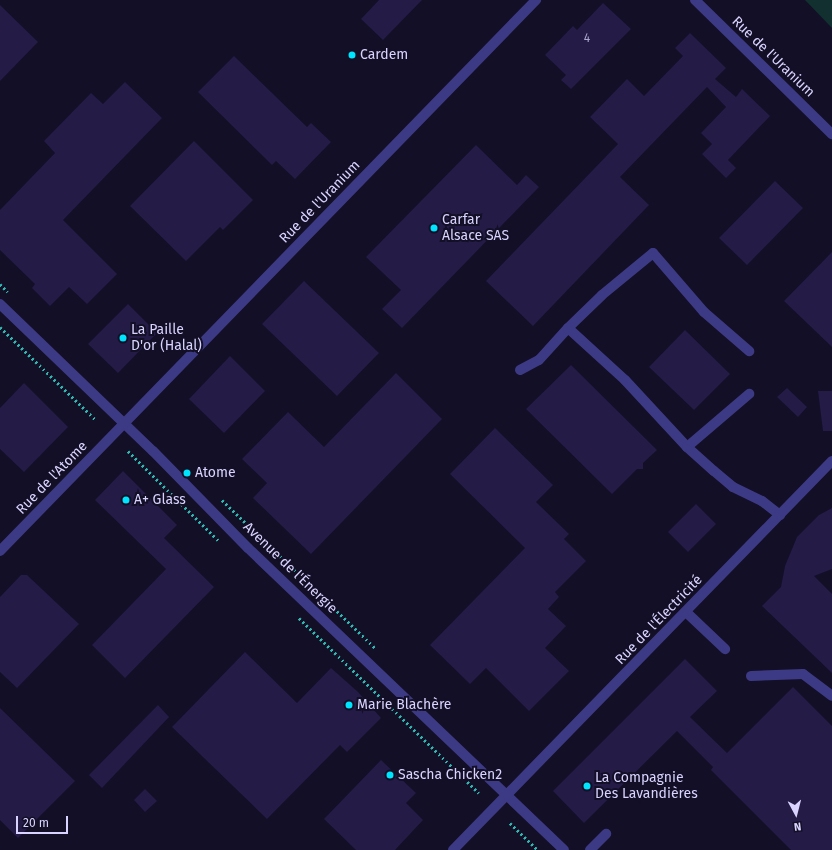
<!DOCTYPE html>
<html>
<head>
<meta charset="utf-8">
<style>
	body { margin:0 }
	#map { position:relative; width:832px; height:850px; overflow:hidden; background:#130f26; font-family:"Fira Sans",sans-serif }
	div>[style] { position:absolute }
	[style*='--x'] { left:calc(var(--x)*1px); top:calc(var(--y)*1px); width:calc(var(--w)*1px); rotate:calc(var(--a)*1deg) }
	.green>* { inset:0; background:#12302f }
	.building>* { inset:0; background:#241b47 }
	.path>* { height:2.5px; margin-top:-1.25px; transform-origin:0; background:repeating-linear-gradient(90deg,#2fb8b0 0 2px,transparent 0 5px) }
	.minor>* { height:10px; margin:-5px; padding:0 5px; transform-origin:5px; border-radius:5px; background:#3d3a85 }
	.dots>* { width:11px; height:11px; translate:-50% -50%; box-sizing:border-box; border:2px solid #130f26; border-radius:50% }
	span { translate:-50% -50%; white-space:nowrap; text-align:center; line-height:1.15; -webkit-text-stroke:4px #130f26; paint-order:stroke }
	.number-label { font-size:12px; color:#aca6d1 }
	.number-label span { -webkit-text-stroke-width:0 }
	.poi-label { font-size:14px; color:#d9d4ff }
	.left { translate:0 -50%; text-align:left }
	.street-label { font-size:14px; color:#d9d4ff }
	.north { position:absolute; left:776px; top:794px; width:40px; height:40px; -webkit-text-stroke:3px #130f26; paint-order:stroke; rotate:173deg; font-size:11px; font-weight:700; line-height:16px; text-align:center; color:#d9d4ff }
	.north::after { content:''; display:block; margin:auto; width:14px; height:18px; background:#d9d4ff; clip-path:polygon(50% 0,100% 100%,50% 72%,0 100%) }
	.scale { position:absolute; left:16px; top:816px; width:52px; height:18px; box-sizing:border-box; border:2px solid #d9d4ff; border-top:0; padding-left:5px; font-size:12px; line-height:14px; white-space:nowrap; color:#d9d4ff; -webkit-text-stroke:3px #130f26; paint-order:stroke }
</style>
</head>
<body>
<div id="map">
	<div class="green">
		<div style="clip-path:polygon(805px 0,832px 0,832px 28px)"></div>
	</div>
	<div class="building">
		<div style="clip-path:polygon(379px 0,422px 0,383px 40px,361px 19px)"></div>
		<div style="clip-path:polygon(603px 3px,631px 29px,571px 89px,561px 80px,566px 75px,545px 55px,573px 26px,577px 30px)"></div>
		<div style="clip-path:polygon(0 5px,38px 42px,0 81px)"></div>
		<div style="clip-path:polygon(690px 33px,726px 68px,715px 79px,736px 97px,742px 89px,770px 116px,728px 160px,736px 168px,726px 178px,702px 154px,712px 144px,701px 133px,726px 107px,707px 87px,620px 177px,649px 205px,533px 326px,486px 281px,618px 144px,590px 117px,627px 79px,644px 96px,683px 56px,675px 48px)"></div>
		<div style="clip-path:polygon(234px 56px,307px 127px,311px 123px,331px 142px,295px 179px,276px 161px,272px 165px,198px 92px)"></div>
		<div style="clip-path:polygon(125px 82px,162px 118px,63px 220px,117px 274px,87px 304px,69px 287px,50px 306px,32px 288px,35px 284px,0 250px,0 210px,55px 153px,44px 141px,91px 93px,103px 104px)"></div>
		<div style="clip-path:polygon(194px 141px,253px 200px,223px 230px,220px 227px,186px 261px,130px 206px)"></div>
		<div style="clip-path:polygon(476px 145px,517px 185px,526px 175px,539px 187px,402px 328px,382px 309px,401px 290px,366px 257px)"></div>
		<div style="clip-path:polygon(775px 181px,803px 208px,747px 265px,719px 238px)"></div>
		<div style="clip-path:polygon(832px 252px,832px 347px,784px 301px)"></div>
		<div style="clip-path:polygon(304px 281px,379px 353px,337px 396px,262px 324px)"></div>
		<div style="clip-path:polygon(128px 304px,157px 333px,118px 373px,88px 344px)"></div>
		<div style="clip-path:polygon(685px 330px,730px 374px,694px 410px,649px 367px)"></div>
		<div style="clip-path:polygon(230px 356px,265px 391px,224px 433px,189px 399px)"></div>
		<div style="clip-path:polygon(571px 365px,657px 450px,643px 463px,643px 469px,637px 469px,612px 494px,526px 409px)"></div>
		<div style="clip-path:polygon(396px 373px,442px 419px,311px 554px,253px 498px,267px 483px,242px 459px,288px 412px,324px 447px)"></div>
		<div style="clip-path:polygon(24px 383px,68px 427px,24px 472px,0 449px,0 408px)"></div>
		<div style="clip-path:polygon(787px 388px,807px 407px,798px 417px,777px 397px)"></div>
		<div style="clip-path:polygon(818px 391px,832px 391px,832px 431px,823px 431px)"></div>
		<div style="clip-path:polygon(495px 428px,553px 485px,536px 502px,569px 534px,564px 539px,586px 561px,555px 592px,559px 597px,548px 609px,566px 626px,545px 648px,569px 671px,529px 711px,486px 668px,470px 684px,430px 645px,525px 548px,450px 474px)"></div>
		<div style="clip-path:polygon(123px 471px,177px 525px,164px 538px,214px 587px,125px 678px,92px 645px,166px 569px,95px 500px)"></div>
		<div style="clip-path:polygon(696px 504px,716px 524px,688px 552px,668px 532px)"></div>
		<div style="clip-path:polygon(832px 508px,832px 569px,814px 576px,832px 594px,832px 673px,762px 606px,781px 587px,785px 566px,797px 537px,819px 515px)"></div>
		<div style="clip-path:polygon(21px 575px,27px 575px,79px 624px,17px 688px,0 672px,0 597px)"></div>
		<div style="clip-path:polygon(245px 652px,297px 703px,331px 668px,358px 692px,381px 718px,347px 752px,340px 745px,267px 819px,172px 727px)"></div>
		<div style="clip-path:polygon(685px 659px,717px 691px,690px 717px,727px 753px,793px 687px,832px 726px,832px 850px,791px 850px,711px 770px,713px 767px,677px 731px,584px 823px,553px 791px)"></div>
		<div style="clip-path:polygon(158px 705px,169px 717px,102px 788px,89px 775px)"></div>
		<div style="clip-path:polygon(0 708px,75px 781px,18px 838px,0 820px)"></div>
		<div style="clip-path:polygon(381px 760px,416px 793px,406px 803px,423px 820px,395px 850px,356px 850px,324px 819px)"></div>
		<div style="clip-path:polygon(145px 789px,157px 801px,145px 812px,134px 800px)"></div>
	</div>
	<div class="path">
		<div style="--x:0;--y:284;--w:11;--a:45"></div>
		<div style="--x:0;--y:327;--w:135;--a:44.1"></div>
		<div style="--x:128;--y:451;--w:129;--a:44.7"></div>
		<div style="--x:222;--y:500;--w:213;--a:44"></div>
		<div style="--x:299;--y:618;--w:251;--a:44.2"></div>
		<div style="--x:510;--y:823;--w:39;--a:44"></div>
	</div>
	<div class="minor">
		<div style="--x:695;--y:0;--w:192;--a:44.4"></div>
		<div style="--x:0;--y:304;--w:212;--a:43.9"></div>
		<div style="--x:153;--y:451;--w:136;--a:45.6"></div>
		<div style="--x:248;--y:548;--w:437;--a:43.7"></div>
		<div style="--x:568;--y:328;--w:47;--a:-44.1"></div>
		<div style="--x:602;--y:295;--w:66;--a:-39.5"></div>
		<div style="--x:653;--y:253;--w:78;--a:49.2"></div>
		<div style="--x:704;--y:312;--w:60;--a:40.9"></div>
		<div style="--x:520;--y:370;--w:21;--a:-28"></div>
		<div style="--x:539;--y:360;--w:43;--a:-47.8"></div>
		<div style="--x:568;--y:328;--w:77;--a:42.4"></div>
		<div style="--x:625;--y:380;--w:91;--a:47.2"></div>
		<div style="--x:687;--y:447;--w:36;--a:42"></div>
		<div style="--x:714;--y:471;--w:25;--a:40"></div>
		<div style="--x:733;--y:487;--w:32;--a:26"></div>
		<div style="--x:762;--y:501;--w:23;--a:38"></div>
		<div style="--x:687;--y:447;--w:82;--a:-40.5"></div>
		<div style="--x:0;--y:551;--w:769;--a:-45.79"></div>
		<div style="--x:686;--y:612;--w:54;--a:43.5"></div>
		<div style="--x:751;--y:676;--w:52;--a:-2.2"></div>
		<div style="--x:803;--y:674;--w:36;--a:37"></div>
		<div style="--x:453;--y:850;--w:543;--a:-45.75"></div>
		<div style="--x:590;--y:850;--w:23;--a:-45"></div>
	</div>
	<div class="dots">
		<div style="left:352px;top:55px;background:#00e5ff"></div>
		<div style="left:434px;top:228px;background:#00e5ff"></div>
		<div style="left:123px;top:338px;background:#00e5ff"></div>
		<div style="left:187px;top:473px;background:#00e5ff"></div>
		<div style="left:126px;top:500px;background:#00e5ff"></div>
		<div style="left:349px;top:705px;background:#00e5ff"></div>
		<div style="left:390px;top:775px;background:#00e5ff"></div>
		<div style="left:587px;top:786px;background:#00e5ff"></div>
	</div>
	<div class="number-label">
		<span style="left:587px;top:39px">4</span>
	</div>
	<div class="poi-label">
		<span class="left" style="left:360px;top:55px">Cardem</span>
		<span class="left" style="left:442px;top:228px">Carfar<br>Alsace SAS</span>
		<span class="left" style="left:131px;top:338px">La Paille<br>D'or (Halal)</span>
		<span class="left" style="left:195px;top:473px">Atome</span>
		<span class="left" style="left:134px;top:500px">A+ Glass</span>
		<span class="left" style="left:357px;top:705px">Marie Blachère</span>
		<span class="left" style="left:398px;top:775px">Sascha Chicken2</span>
		<span class="left" style="left:595px;top:786px">La Compagnie<br>Des Lavandières</span>
	</div>
	<div class="street-label">
		<span style="left:773px;top:57px;rotate:44deg">Rue de l'Uranium</span>
		<span style="left:320px;top:202px;rotate:-46deg">Rue de l'Uranium</span>
		<span style="left:52px;top:478px;rotate:-46deg">Rue de l'Atome</span>
		<span style="left:290px;top:568px;rotate:44deg">Avenue de l'Énergie</span>
		<span style="left:659px;top:620px;rotate:-46deg">Rue de l'Électricité</span>
	</div>
	<div class="north">N</div>
	<div class="scale">20 m</div>
</div>
</body>
</html>
